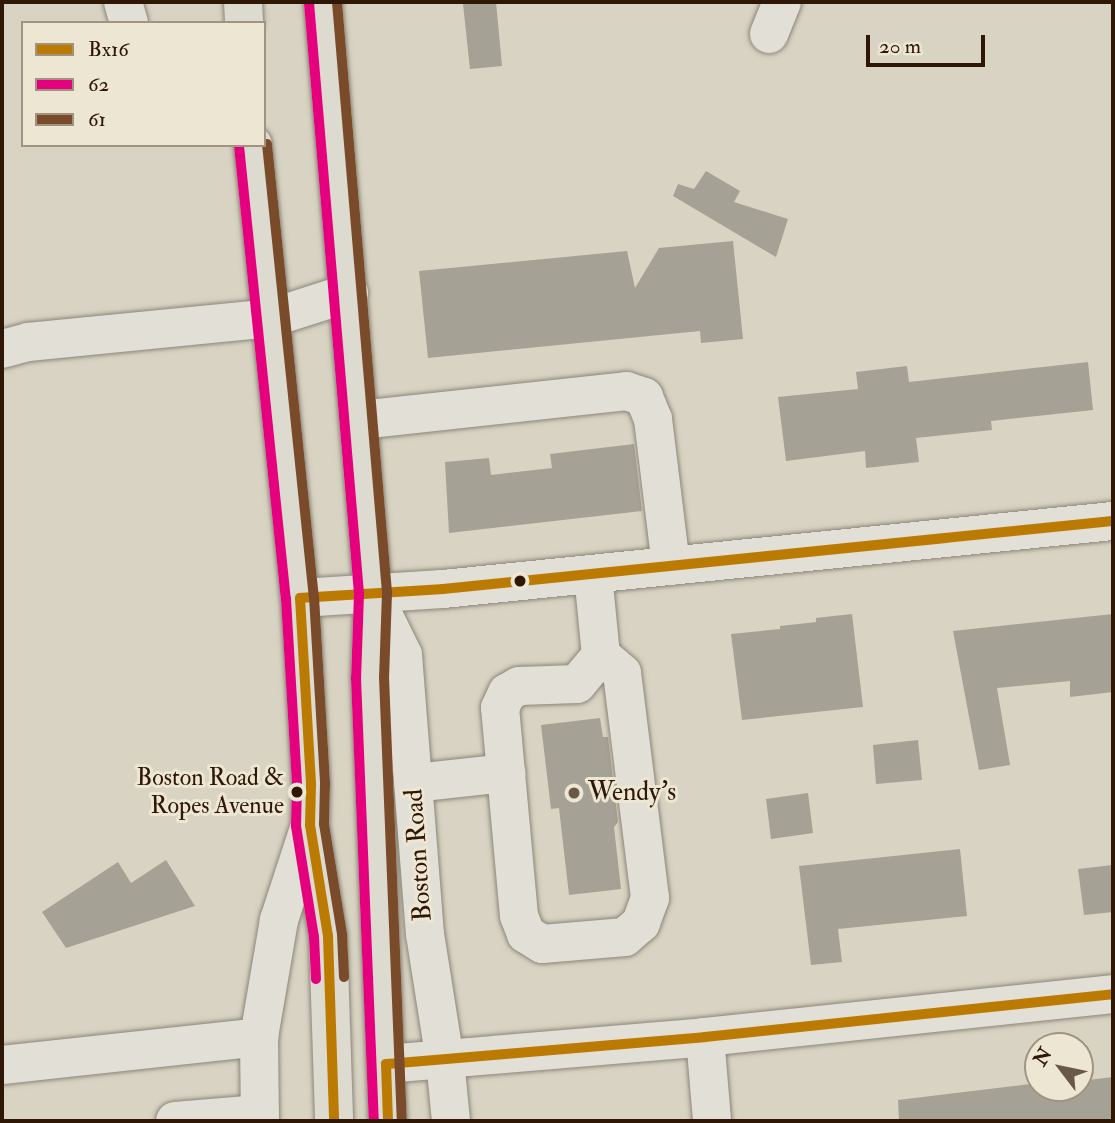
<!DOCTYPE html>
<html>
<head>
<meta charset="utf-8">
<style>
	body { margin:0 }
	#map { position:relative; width:1115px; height:1123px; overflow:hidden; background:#d8d3c2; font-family:"IM FELL Double Pica",serif }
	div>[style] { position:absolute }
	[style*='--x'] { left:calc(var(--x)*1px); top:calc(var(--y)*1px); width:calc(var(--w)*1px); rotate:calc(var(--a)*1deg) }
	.building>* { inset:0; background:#a6a195 }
	.roads { filter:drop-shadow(0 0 2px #8c867a) drop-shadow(0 0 2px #8c867a) }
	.minor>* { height:38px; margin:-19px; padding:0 19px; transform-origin:19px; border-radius:19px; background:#e2dfd6 }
	.major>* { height:38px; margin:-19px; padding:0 19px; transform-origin:19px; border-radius:19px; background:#dddad0 }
	.bus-1>* { height:10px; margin:-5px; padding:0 5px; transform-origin:5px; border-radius:5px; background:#bb7b02 }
	.bus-2>* { height:10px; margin:-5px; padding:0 5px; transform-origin:5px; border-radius:5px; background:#e5007d }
	.bus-3>* { height:10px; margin:-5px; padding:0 5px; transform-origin:5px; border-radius:5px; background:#7a4b2a }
	.dots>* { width:19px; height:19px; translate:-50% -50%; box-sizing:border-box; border:4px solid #ece6d2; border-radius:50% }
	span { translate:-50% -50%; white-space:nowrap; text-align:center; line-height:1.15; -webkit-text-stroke:6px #ece6d2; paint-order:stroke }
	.bus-label { font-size:24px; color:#2e1705 }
	.right { translate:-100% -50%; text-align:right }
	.poi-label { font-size:26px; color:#2e1705 }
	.left { translate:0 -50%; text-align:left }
	.street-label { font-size:26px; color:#2e1705 }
	.frame { position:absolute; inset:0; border:4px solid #2e1705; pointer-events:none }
	.legend { position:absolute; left:21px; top:21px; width:245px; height:126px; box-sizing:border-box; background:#ece6d2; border:2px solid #a09380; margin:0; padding:9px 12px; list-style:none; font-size:21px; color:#2e1705 }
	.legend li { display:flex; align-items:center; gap:14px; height:35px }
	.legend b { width:35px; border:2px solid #a09380 }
	.north { position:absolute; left:1024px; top:1032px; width:70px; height:70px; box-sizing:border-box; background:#ece6d2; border:2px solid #a09380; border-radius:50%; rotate:302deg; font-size:19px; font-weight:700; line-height:28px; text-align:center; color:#2e1705 }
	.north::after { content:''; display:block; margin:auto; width:24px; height:32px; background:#6a5947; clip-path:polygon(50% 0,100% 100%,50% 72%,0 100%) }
	.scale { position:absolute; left:866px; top:35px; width:119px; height:32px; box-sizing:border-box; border:4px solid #2e1705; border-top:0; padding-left:9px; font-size:21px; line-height:24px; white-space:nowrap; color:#2e1705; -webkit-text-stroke:5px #ece6d2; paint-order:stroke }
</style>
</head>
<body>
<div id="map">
	<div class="building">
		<div style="clip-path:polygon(496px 2px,502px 66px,470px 69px,463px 4px)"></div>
		<div style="clip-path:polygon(706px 171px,740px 191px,734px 202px,788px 219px,776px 257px,673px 196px,678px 184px,694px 189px)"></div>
		<div style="clip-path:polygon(733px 241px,743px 339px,701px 343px,700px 331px,428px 358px,419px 271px,627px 251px,635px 288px,659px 248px)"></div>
		<div style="clip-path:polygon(1088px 362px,1093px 410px,991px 421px,992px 430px,916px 438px,919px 462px,866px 468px,865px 451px,786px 461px,778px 397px,858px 389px,856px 372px,907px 366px,909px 382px)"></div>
		<div style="clip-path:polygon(634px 444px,642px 511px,449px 533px,445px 462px,489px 458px,491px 475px,552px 468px,550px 454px)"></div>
		<div style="clip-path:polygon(852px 614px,863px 707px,742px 720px,731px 634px,780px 629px,780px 626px,816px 622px,816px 618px)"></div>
		<div style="clip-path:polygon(1113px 614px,1113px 692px,1070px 697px,1070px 681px,997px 688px,1010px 765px,979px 770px,953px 631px)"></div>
		<div style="clip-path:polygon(600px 718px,603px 737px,608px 737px,618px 822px,614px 827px,621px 889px,569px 895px,559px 808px,551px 809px,541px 725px)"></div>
		<div style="clip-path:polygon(918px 740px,922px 780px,876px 784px,873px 745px)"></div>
		<div style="clip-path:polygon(808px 793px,813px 833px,771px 839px,766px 799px)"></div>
		<div style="clip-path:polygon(960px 849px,967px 916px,838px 929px,842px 962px,811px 965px,799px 866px)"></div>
		<div style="clip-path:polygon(166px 860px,195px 906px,66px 948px,42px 912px,118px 862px,131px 883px)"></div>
		<div style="clip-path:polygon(1113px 865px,1113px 912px,1084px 915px,1078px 869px)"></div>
		<div style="clip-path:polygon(1113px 1077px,1113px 1121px,899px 1121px,898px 1100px,1030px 1084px,1031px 1087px,1038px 1088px,1080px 1088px,1080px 1081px)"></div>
	</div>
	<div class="roads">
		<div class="minor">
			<div style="--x:123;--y:2;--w:22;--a:74"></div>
			<div style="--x:769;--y:34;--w:35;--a:-68"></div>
			<div style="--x:2;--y:349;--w:27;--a:-15"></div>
			<div style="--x:28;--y:342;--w:244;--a:-5.6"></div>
			<div style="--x:271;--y:318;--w:82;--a:-17.8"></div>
			<div style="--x:360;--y:420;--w:268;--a:-6.2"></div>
			<div style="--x:626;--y:391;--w:19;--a:18"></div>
			<div style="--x:644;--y:397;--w:24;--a:68"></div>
			<div style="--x:653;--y:419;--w:148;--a:83"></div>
			<div style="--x:593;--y:574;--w:81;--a:84.4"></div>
			<div style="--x:373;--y:594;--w:68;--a:63.8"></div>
			<div style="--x:403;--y:655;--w:280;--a:85.5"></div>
			<div style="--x:425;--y:934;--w:128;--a:81"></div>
			<div style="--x:445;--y:1060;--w:61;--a:84.4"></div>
			<div style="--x:300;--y:598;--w:143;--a:-3.6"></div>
			<div style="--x:443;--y:589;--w:673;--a:-5.8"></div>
			<div style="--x:601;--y:655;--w:28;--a:41"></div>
			<div style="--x:622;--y:673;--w:227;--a:82.9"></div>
			<div style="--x:650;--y:898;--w:27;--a:110"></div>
			<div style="--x:641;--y:923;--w:21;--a:139"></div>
			<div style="--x:625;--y:937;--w:83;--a:175.2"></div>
			<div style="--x:542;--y:944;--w:19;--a:-148"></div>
			<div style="--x:526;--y:934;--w:19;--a:-111"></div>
			<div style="--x:519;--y:916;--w:209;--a:-95.2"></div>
			<div style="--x:500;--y:708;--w:17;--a:-65"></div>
			<div style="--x:507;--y:693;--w:14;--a:-30"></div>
			<div style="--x:519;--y:686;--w:58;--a:-2"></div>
			<div style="--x:577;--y:684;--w:38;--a:-50"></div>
			<div style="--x:414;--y:783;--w:93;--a:-6.2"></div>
			<div style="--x:705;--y:1037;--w:84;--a:85.2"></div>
			<div style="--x:386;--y:1064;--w:320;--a:-4.8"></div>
			<div style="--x:705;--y:1037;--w:410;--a:-6"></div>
			<div style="--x:2;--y:1065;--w:259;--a:-6.2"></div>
			<div style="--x:175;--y:1121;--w:85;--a:-4.7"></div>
			<div style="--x:260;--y:1121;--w:84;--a:-90.7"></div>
			<div style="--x:259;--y:1037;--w:119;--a:-80.3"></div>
			<div style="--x:279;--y:920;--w:100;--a:-71.9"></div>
		</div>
		<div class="major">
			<div style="--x:243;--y:2;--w:21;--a:87"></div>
			<div style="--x:323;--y:2;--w:594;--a:85.17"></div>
			<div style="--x:373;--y:594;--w:83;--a:92.1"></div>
			<div style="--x:370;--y:677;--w:444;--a:87.7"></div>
			<div style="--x:253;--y:145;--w:455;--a:84.1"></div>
			<div style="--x:300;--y:598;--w:187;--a:86.6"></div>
			<div style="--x:311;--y:785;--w:40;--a:91.4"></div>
			<div style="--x:310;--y:825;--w:112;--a:80.8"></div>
			<div style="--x:328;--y:936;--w:185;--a:88.1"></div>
		</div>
	</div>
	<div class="bus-1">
		<div style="--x:300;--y:598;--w:143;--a:-3.6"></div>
		<div style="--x:443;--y:589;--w:673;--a:-5.8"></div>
		<div style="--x:300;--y:598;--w:187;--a:86.6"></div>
		<div style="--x:311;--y:785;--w:40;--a:91.4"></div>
		<div style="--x:310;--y:825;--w:112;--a:80.8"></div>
		<div style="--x:328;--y:936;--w:185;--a:88.1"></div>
		<div style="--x:388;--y:1121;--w:57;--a:-92"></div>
		<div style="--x:386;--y:1064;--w:320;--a:-4.8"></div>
		<div style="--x:705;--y:1037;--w:410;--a:-6"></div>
	</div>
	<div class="bus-2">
		<div style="--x:309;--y:3;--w:593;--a:85.16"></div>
		<div style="--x:359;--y:594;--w:84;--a:92"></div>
		<div style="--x:356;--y:678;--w:443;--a:87.7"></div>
		<div style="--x:239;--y:146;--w:455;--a:84.1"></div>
		<div style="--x:286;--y:599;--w:186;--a:86.6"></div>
		<div style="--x:297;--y:785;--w:41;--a:91.4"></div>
		<div style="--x:296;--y:826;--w:112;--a:80.8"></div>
		<div style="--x:314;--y:937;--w:42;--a:87.3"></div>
	</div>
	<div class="bus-3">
		<div style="--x:337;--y:2;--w:593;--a:85.16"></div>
		<div style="--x:387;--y:593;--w:84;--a:92"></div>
		<div style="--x:384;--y:677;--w:443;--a:87.7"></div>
		<div style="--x:267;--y:144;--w:455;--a:84.1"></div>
		<div style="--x:314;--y:597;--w:187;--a:86.6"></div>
		<div style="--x:325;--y:784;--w:40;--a:91.4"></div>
		<div style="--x:324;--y:824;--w:111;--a:80.7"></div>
		<div style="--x:342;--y:934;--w:43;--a:87.3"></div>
	</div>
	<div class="dots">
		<div style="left:520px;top:581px;background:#2e1705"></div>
		<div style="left:297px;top:792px;background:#2e1705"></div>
		<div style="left:574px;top:793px;background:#6a5947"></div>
	</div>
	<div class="bus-label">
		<span class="right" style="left:284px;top:792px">Boston Road &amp;<br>Ropes Avenue</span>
	</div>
	<div class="poi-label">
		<span class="left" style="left:588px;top:793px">Wendy's</span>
	</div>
	<div class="street-label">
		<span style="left:419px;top:855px;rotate:-94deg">Boston Road</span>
	</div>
	<div class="frame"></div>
	<ul class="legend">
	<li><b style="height:9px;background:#bb7b02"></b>Bx16</li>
	<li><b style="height:9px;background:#e5007d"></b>62</li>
	<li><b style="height:9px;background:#7a4b2a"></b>61</li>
	</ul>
	<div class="north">N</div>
	<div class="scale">20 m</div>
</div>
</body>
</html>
